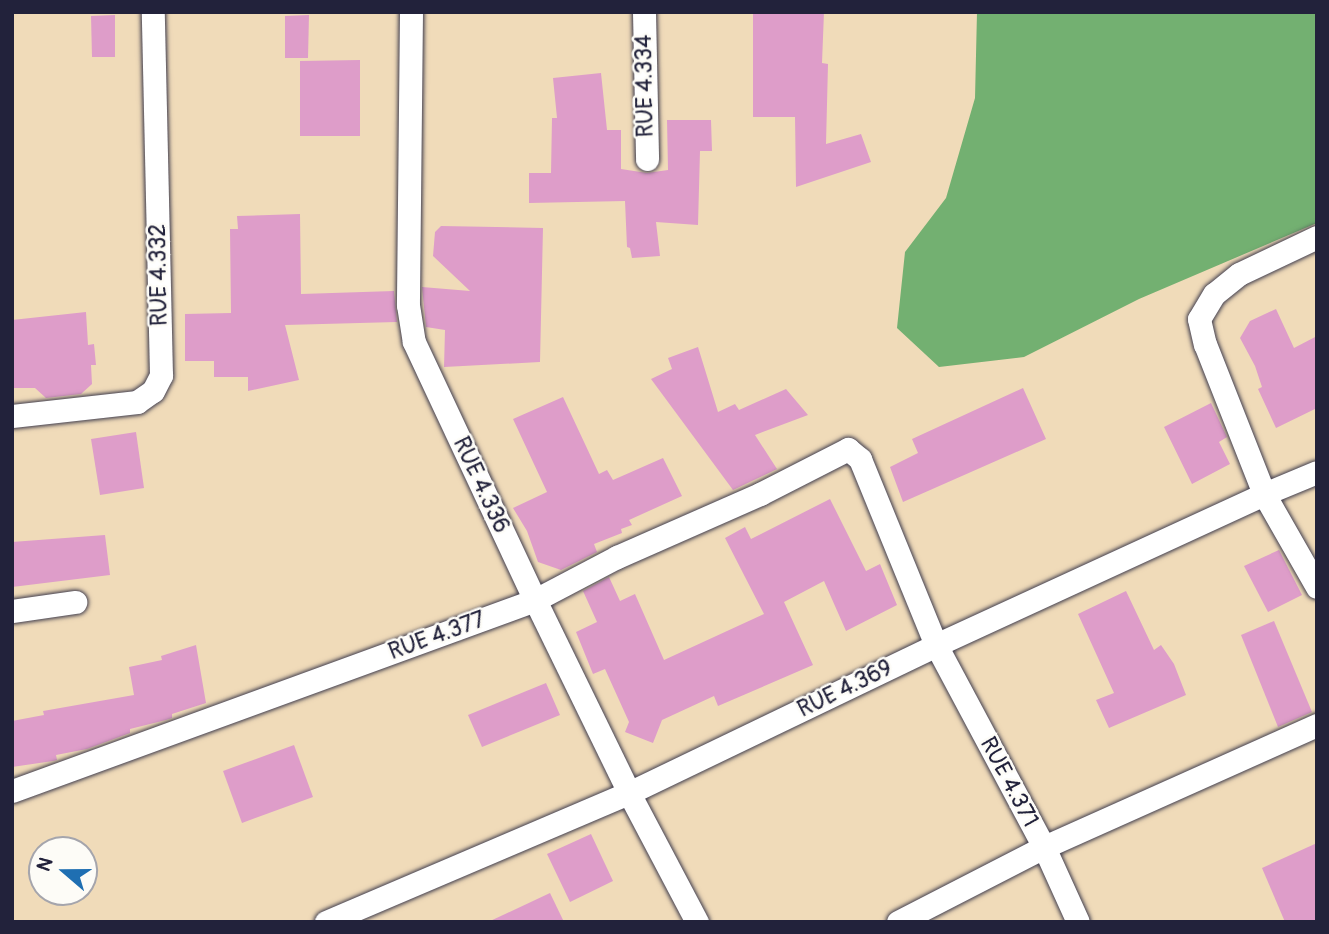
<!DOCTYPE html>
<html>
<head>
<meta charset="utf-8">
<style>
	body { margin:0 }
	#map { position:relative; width:1329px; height:934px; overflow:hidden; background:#f0dbb9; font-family:Pangolin,sans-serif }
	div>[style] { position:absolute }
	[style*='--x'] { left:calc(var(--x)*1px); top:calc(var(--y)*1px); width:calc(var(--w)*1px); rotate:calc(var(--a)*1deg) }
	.forest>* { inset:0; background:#73b071 }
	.building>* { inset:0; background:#de9dc9 }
	.roads { filter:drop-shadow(0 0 2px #413e4e) drop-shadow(0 0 2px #413e4e) }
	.street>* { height:23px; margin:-11.5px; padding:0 11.5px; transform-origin:11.5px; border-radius:11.5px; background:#fff }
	span { translate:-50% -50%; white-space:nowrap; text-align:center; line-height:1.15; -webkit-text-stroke:5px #fdfcf7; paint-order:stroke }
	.street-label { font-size:23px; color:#22223b }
	.frame { position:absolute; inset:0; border:14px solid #22223b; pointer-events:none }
	.north { position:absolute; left:28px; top:836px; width:70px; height:70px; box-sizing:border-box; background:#fdfcf7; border:2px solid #a5a5ac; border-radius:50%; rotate:290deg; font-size:19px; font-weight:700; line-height:28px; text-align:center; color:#22223b }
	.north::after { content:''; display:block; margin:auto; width:24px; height:32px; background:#1f6fb2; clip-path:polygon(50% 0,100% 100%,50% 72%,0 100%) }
</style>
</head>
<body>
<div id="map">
	<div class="forest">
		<div style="clip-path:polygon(977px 12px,1317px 12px,1317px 223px,1139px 299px,1024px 357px,939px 367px,897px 328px,905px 252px,946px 198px,975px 98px)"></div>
	</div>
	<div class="building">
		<div style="clip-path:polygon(753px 12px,824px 12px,822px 63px,828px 64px,826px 144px,861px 134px,871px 162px,796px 187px,795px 117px,753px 117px)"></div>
		<div style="clip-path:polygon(115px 15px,115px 57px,92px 57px,91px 16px)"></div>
		<div style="clip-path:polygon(309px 15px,308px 58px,285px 58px,285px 16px)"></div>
		<div style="clip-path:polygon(360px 60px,360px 136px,300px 136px,300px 61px)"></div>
		<div style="clip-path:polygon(601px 73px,607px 130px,621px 130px,621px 169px,647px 173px,668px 170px,667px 120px,711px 120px,712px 151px,700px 151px,698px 225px,656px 222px,660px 256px,632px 258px,630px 248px,627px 247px,625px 201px,529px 203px,529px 173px,551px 173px,552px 118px,557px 118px,553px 78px)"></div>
		<div style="clip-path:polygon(300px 214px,301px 294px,394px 291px,397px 322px,285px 325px,299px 380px,248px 391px,248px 377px,214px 377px,214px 361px,185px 361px,185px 314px,231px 313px,230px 229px,238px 229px,237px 216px)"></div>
		<div style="clip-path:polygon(441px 226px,543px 228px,540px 362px,444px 367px,445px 330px,426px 327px,422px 287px,470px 291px,433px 256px,435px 232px)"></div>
		<div style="clip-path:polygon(1276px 309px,1294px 348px,1317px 336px,1317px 408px,1276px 428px,1258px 389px,1262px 387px,1255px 366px,1240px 338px,1250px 321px)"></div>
		<div style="clip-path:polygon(86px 312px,88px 345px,94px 344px,96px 365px,91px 365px,92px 384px,81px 394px,46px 398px,35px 388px,12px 388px,12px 320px)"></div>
		<div style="clip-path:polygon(698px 347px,718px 412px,735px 404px,739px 410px,786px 389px,808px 415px,755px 435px,777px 469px,733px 490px,651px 379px,672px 369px,668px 358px)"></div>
		<div style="clip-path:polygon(1023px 388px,1046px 439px,903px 502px,890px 467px,918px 453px,912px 439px)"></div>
		<div style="clip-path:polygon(563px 397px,599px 474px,607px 470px,613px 480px,663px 458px,682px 496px,629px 520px,632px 525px,621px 529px,622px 533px,594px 544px,597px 552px,561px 570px,538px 562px,527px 531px,513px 508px,547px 492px,513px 419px)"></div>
		<div style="clip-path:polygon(1211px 403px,1227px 437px,1219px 442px,1230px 464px,1192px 484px,1164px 427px)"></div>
		<div style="clip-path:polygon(136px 432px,144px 488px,100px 495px,91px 439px)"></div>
		<div style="clip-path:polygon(830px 499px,866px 571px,880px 564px,897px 605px,846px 631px,824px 581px,784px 602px,813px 665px,718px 706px,714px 696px,662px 720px,653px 743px,625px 732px,629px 722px,605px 669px,593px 674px,576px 632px,597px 622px,583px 591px,609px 577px,620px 601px,635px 594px,664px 660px,764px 614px,725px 538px,745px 527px,751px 539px)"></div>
		<div style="clip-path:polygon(105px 535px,110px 575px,12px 587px,12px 542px)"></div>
		<div style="clip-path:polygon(1279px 550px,1302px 595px,1268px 612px,1244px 566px)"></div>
		<div style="clip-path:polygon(1126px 591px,1154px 650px,1161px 645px,1174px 664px,1186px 695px,1109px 728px,1096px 700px,1114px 693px,1078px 614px)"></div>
		<div style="clip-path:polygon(1274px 621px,1312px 712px,1278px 727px,1241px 635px)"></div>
		<div style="clip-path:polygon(196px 645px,206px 703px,172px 714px,172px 718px,166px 720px,130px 729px,130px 733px,87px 749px,56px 755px,57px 760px,53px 761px,12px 767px,12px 721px,44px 715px,43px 711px,134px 695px,129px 667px,162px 660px,161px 656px)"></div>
		<div style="clip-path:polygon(546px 683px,560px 715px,482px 747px,468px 715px)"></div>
		<div style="clip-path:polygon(294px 745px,313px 797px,242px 823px,223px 771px)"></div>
		<div style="clip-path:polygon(591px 834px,613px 881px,570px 902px,547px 854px)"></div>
		<div style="clip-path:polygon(1317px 843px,1317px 922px,1285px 922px,1262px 868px)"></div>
		<div style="clip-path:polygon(550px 893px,564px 922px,488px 922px)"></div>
	</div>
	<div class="roads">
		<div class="street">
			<div style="--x:411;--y:12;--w:293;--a:90.6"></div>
			<div style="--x:408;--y:305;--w:37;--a:81"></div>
			<div style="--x:414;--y:342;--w:285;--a:64.9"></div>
			<div style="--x:535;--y:600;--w:215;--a:64"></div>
			<div style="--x:629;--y:793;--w:146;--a:62.2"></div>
			<div style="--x:644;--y:12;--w:147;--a:88.8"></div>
			<div style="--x:1317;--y:237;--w:86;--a:154.6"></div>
			<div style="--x:1239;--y:274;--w:32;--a:141"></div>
			<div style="--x:1214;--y:294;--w:29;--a:121"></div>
			<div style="--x:1199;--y:319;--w:26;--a:77"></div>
			<div style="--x:1205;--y:344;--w:161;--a:68.5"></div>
			<div style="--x:1264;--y:494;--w:57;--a:-22.5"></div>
			<div style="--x:12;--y:416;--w:126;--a:-6.4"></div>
			<div style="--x:137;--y:402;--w:19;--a:-35"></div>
			<div style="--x:153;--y:391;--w:18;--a:-63"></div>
			<div style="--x:161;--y:375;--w:363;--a:-91.3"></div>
			<div style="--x:12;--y:611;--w:64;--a:-8.1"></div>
			<div style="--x:12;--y:791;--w:557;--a:-20.06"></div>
			<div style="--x:535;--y:600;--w:93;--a:-27.7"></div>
			<div style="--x:617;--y:557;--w:156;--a:-23.8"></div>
			<div style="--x:760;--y:494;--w:99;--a:-27.1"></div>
			<div style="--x:848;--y:449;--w:16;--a:40"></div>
			<div style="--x:860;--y:459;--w:201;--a:67.8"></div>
			<div style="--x:936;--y:645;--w:229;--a:61.9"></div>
			<div style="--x:1044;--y:847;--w:82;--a:65.6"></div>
			<div style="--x:326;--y:922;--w:329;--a:-23.1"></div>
			<div style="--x:629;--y:793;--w:341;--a:-25.7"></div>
			<div style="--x:936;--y:645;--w:361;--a:-24.7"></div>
			<div style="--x:1264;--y:494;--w:107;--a:60.3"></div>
			<div style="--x:898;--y:922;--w:164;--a:-27.2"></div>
			<div style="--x:1044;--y:847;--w:299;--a:-24.1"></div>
		</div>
	</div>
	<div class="street-label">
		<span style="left:645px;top:86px;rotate:-91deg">RUE 4.334</span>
		<span style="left:159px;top:275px;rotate:-91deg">RUE 4.332</span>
		<span style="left:481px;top:485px;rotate:65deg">RUE 4.336</span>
		<span style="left:437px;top:636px;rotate:-20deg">RUE 4.377</span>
		<span style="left:845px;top:689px;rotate:-26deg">RUE 4.369</span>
		<span style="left:1009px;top:782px;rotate:62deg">RUE 4.371</span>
	</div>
	<div class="frame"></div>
	<div class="north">N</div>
</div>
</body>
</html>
